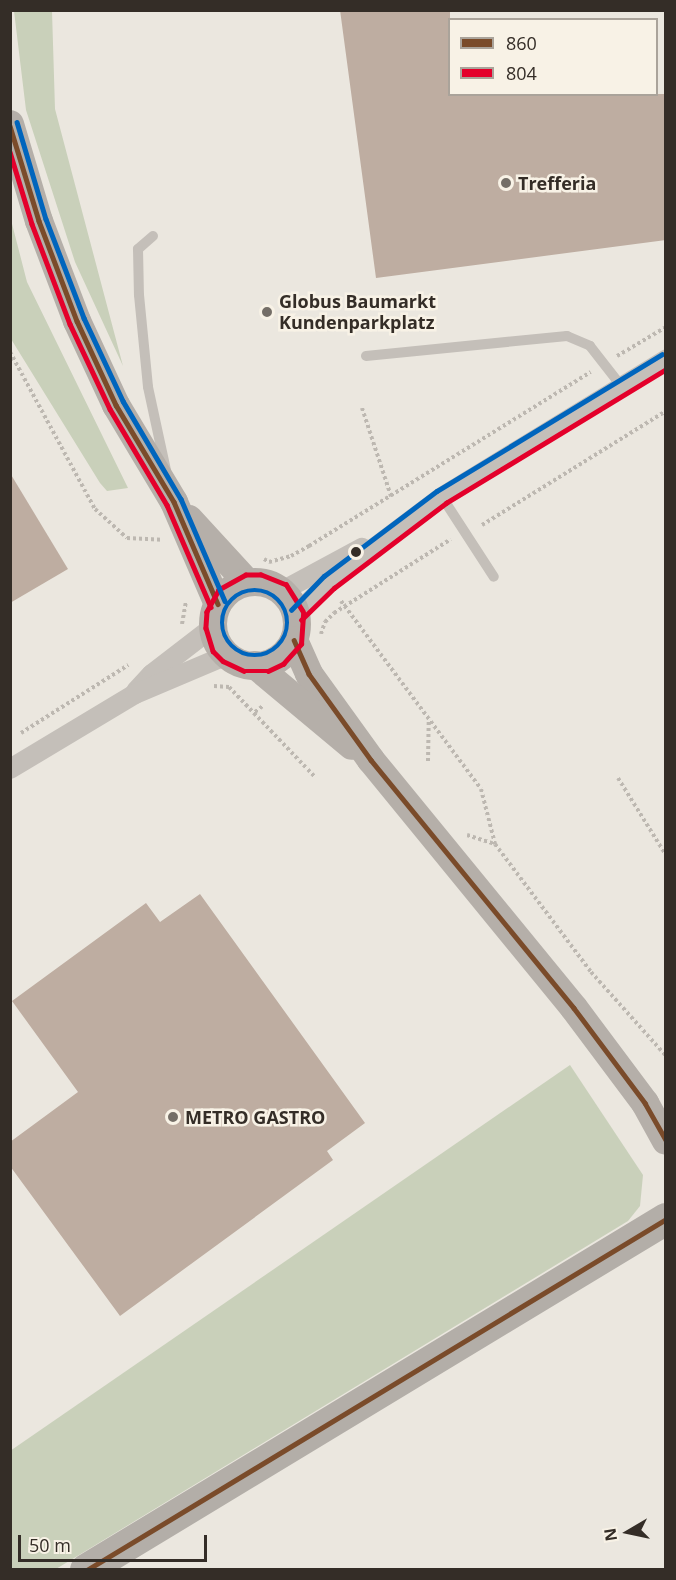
<!DOCTYPE html>
<html>
<head>
<meta charset="utf-8">
<style>
	body { margin:0 }
	#map { position:relative; width:676px; height:1580px; overflow:hidden; background:#ebe7df; font-family:"Open Sans",sans-serif }
	div>[style] { position:absolute }
	[style*='--x'] { left:calc(var(--x)*1px); top:calc(var(--y)*1px); width:calc(var(--w)*1px); rotate:calc(var(--a)*1deg) }
	.green>* { inset:0; background:#c9d0ba }
	.building>* { inset:0; background:#beada1 }
	.path>* { height:4px; margin-top:-2px; transform-origin:0; background:repeating-linear-gradient(90deg,#bdb8b1 0 3px,transparent 0 6px) }
	.lane>* { height:10px; margin:-5px; padding:0 5px; transform-origin:5px; border-radius:5px; background:#c4bfb9 }
	.street>* { height:20px; margin:-10px; padding:0 10px; transform-origin:10px; border-radius:10px; background:#c4bfb9 }
	.secondary>* { height:28px; margin:-14px; padding:0 14px; transform-origin:14px; border-radius:14px; background:#b5afa9 }
	.secondary>.ring { margin:-14px; padding:0; box-sizing:content-box; background:none; border:28px solid #b5afa9; border-radius:50% }
	.primary>* { height:32px; margin:-16px; padding:0 16px; transform-origin:16px; border-radius:16px; background:#b3aea8 }
	.bus-1>* { height:4.5px; margin:-2.25px; padding:0 2.25px; transform-origin:2.25px; border-radius:2.25px; background:#7a4b2a }
	.bus-2>* { height:4.5px; margin:-2.25px; padding:0 2.25px; transform-origin:2.25px; border-radius:2.25px; background:#e4002b }
	.bus-3>* { height:4.5px; margin:-2.25px; padding:0 2.25px; transform-origin:2.25px; border-radius:2.25px; background:#0065bd }
	.bus-3>.ring { margin:-2.25px; padding:0; box-sizing:content-box; background:none; border:4.5px solid #0065bd; border-radius:50% }
	.dots>* { width:16px; height:16px; translate:-50% -50%; box-sizing:border-box; border:3px solid #f8f2e6; border-radius:50% }
	span { translate:-50% -50%; white-space:nowrap; text-align:center; line-height:1.15; -webkit-text-stroke:5px #f8f2e6; paint-order:stroke }
	.poi-label { font-size:18px; color:#342d27; font-weight:700 }
	.left { translate:0 -50%; text-align:left }
	.frame { position:absolute; inset:0; border:12px solid #342d27; pointer-events:none }
	.legend { position:absolute; left:448px; top:18px; width:210px; height:78px; box-sizing:border-box; background:#f8f2e6; border:2px solid #aaa39a; margin:0; padding:8px 10px; list-style:none; font-size:18px; color:#342d27 }
	.legend li { display:flex; align-items:center; gap:12px; height:30px }
	.legend b { width:30px; border:2px solid #aaa39a }
	.north { position:absolute; left:598px; top:1502px; width:60px; height:60px; -webkit-text-stroke:4px #f8f2e6; paint-order:stroke; rotate:261deg; font-size:16px; font-weight:700; line-height:24px; text-align:center; color:#342d27 }
	.north::after { content:''; display:block; margin:auto; width:21px; height:27px; background:#342d27; clip-path:polygon(50% 0,100% 100%,50% 72%,0 100%) }
	.scale { position:absolute; left:18px; top:1535px; width:189px; height:27px; box-sizing:border-box; border:3px solid #342d27; border-top:0; padding-left:8px; font-size:18px; line-height:21px; white-space:nowrap; color:#342d27; -webkit-text-stroke:4px #f8f2e6; paint-order:stroke }
</style>
</head>
<body>
<div id="map">
	<div class="green">
		<div style="clip-path:polygon(14px 11px,52px 11px,55px 109px,123px 366px,75px 262px,26px 110px)"></div>
		<div style="clip-path:polygon(10px 216px,27px 282px,128px 488px,107px 491px,100px 483px,11px 339px)"></div>
		<div style="clip-path:polygon(570px 1065px,643px 1175px,640px 1206px,628px 1221px,56px 1569px,11px 1569px,10px 1451px)"></div>
	</div>
	<div class="building">
		<div style="clip-path:polygon(340px 10px,450px 10px,450px 94px,666px 94px,666px 240px,376px 278px)"></div>
		<div style="clip-path:polygon(10px 473px,68px 569px,10px 603px)"></div>
		<div style="clip-path:polygon(200px 894px,365px 1123px,327px 1151px,333px 1160px,120px 1316px,10px 1166px,10px 1142px,78px 1092px,12px 1001px,146px 903px,160px 922px)"></div>
	</div>
	<div class="path">
		<div style="--x:10;--y:352;--w:179;--a:61.6"></div>
		<div style="--x:95;--y:509;--w:43;--a:42.2"></div>
		<div style="--x:127;--y:538;--w:35;--a:3"></div>
		<div style="--x:617;--y:356;--w:57;--a:-30.6"></div>
		<div style="--x:362;--y:408;--w:93;--a:71.8"></div>
		<div style="--x:482;--y:525;--w:216;--a:-31.8"></div>
		<div style="--x:264;--y:559;--w:6;--a:31"></div>
		<div style="--x:269;--y:562;--w:23;--a:-15"></div>
		<div style="--x:291;--y:556;--w:21;--a:-29"></div>
		<div style="--x:309;--y:546;--w:331;--a:-31.7"></div>
		<div style="--x:341;--y:601;--w:234;--a:53.3"></div>
		<div style="--x:481;--y:789;--w:57;--a:75.7"></div>
		<div style="--x:495;--y:844;--w:160;--a:53.1"></div>
		<div style="--x:591;--y:972;--w:113;--a:48.2"></div>
		<div style="--x:182;--y:624;--w:22;--a:-80"></div>
		<div style="--x:321;--y:634;--w:13;--a:-72"></div>
		<div style="--x:325;--y:622;--w:13;--a:-45"></div>
		<div style="--x:334;--y:613;--w:138;--a:-32.3"></div>
		<div style="--x:214;--y:686;--w:15;--a:4"></div>
		<div style="--x:229;--y:687;--w:124;--a:46.3"></div>
		<div style="--x:255;--y:712;--w:11;--a:-38"></div>
		<div style="--x:21;--y:733;--w:127;--a:-32.4"></div>
		<div style="--x:428;--y:761;--w:39;--a:-89"></div>
		<div style="--x:618;--y:778;--w:91;--a:58.1"></div>
		<div style="--x:467;--y:835;--w:28;--a:18"></div>
	</div>
	<div class="lane">
		<div style="--x:153;--y:236;--w:20;--a:139"></div>
		<div style="--x:138;--y:249;--w:46;--a:88.8"></div>
		<div style="--x:139;--y:295;--w:92;--a:84.4"></div>
		<div style="--x:148;--y:387;--w:85;--a:77.8"></div>
		<div style="--x:366;--y:356;--w:202;--a:-5.7"></div>
		<div style="--x:567;--y:336;--w:25;--a:23"></div>
		<div style="--x:590;--y:346;--w:52;--a:52"></div>
		<div style="--x:442;--y:497;--w:95;--a:57"></div>
	</div>
	<div class="street">
		<div style="--x:282;--y:591;--w:91;--a:-28.3"></div>
		<div style="--x:296;--y:615;--w:47;--a:-45"></div>
		<div style="--x:329;--y:582;--w:141;--a:-37"></div>
		<div style="--x:442;--y:497;--w:263;--a:-31.5"></div>
		<div style="--x:136;--y:691;--w:23;--a:-47"></div>
		<div style="--x:152;--y:674;--w:77;--a:-37.6"></div>
		<div style="--x:10;--y:769;--w:146;--a:-31"></div>
		<div style="--x:135;--y:694;--w:100;--a:-23"></div>
	</div>
	<div class="secondary">
		<div style="--x:10;--y:124;--w:101;--a:73.4"></div>
		<div style="--x:39;--y:221;--w:107;--a:69.2"></div>
		<div style="--x:77;--y:321;--w:93;--a:65.1"></div>
		<div style="--x:116;--y:405;--w:113;--a:59.1"></div>
		<div style="--x:174;--y:502;--w:111;--a:66.7"></div>
		<div style="--x:189;--y:519;--w:86;--a:47.4"></div>
		<div class="ring" style="left:213px;top:582px;width:56px;height:56px"></div>
		<div style="--x:294;--y:640;--w:37;--a:66"></div>
		<div style="--x:309;--y:674;--w:106;--a:54.2"></div>
		<div style="--x:371;--y:760;--w:320;--a:50.7"></div>
		<div style="--x:574;--y:1008;--w:119;--a:53.2"></div>
		<div style="--x:645;--y:1103;--w:43;--a:61.1"></div>
		<div style="--x:255;--y:665;--w:126;--a:39.9"></div>
	</div>
	<div class="primary">
		<div style="--x:86;--y:1570;--w:678;--a:-31.18"></div>
	</div>
	<div class="bus-1">
		<div style="--x:10;--y:126;--w:99;--a:73"></div>
		<div style="--x:39;--y:221;--w:107;--a:69.2"></div>
		<div style="--x:77;--y:321;--w:93;--a:65.1"></div>
		<div style="--x:116;--y:405;--w:113;--a:59.1"></div>
		<div style="--x:174;--y:502;--w:111;--a:66.7"></div>
		<div style="--x:294;--y:640;--w:37;--a:66"></div>
		<div style="--x:309;--y:674;--w:106;--a:54.2"></div>
		<div style="--x:371;--y:760;--w:320;--a:50.7"></div>
		<div style="--x:574;--y:1008;--w:119;--a:53.2"></div>
		<div style="--x:645;--y:1103;--w:43;--a:60.4"></div>
		<div style="--x:87;--y:1570;--w:677;--a:-31.22"></div>
	</div>
	<div class="bus-2">
		<div style="--x:10;--y:152;--w:75;--a:73"></div>
		<div style="--x:32;--y:224;--w:107;--a:69.2"></div>
		<div style="--x:70;--y:324;--w:94;--a:64.8"></div>
		<div style="--x:110;--y:409;--w:112;--a:59.3"></div>
		<div style="--x:167;--y:505;--w:111;--a:66.7"></div>
		<div style="--x:303;--y:612;--w:32;--a:-122"></div>
		<div style="--x:286;--y:585;--w:27;--a:-158"></div>
		<div style="--x:261;--y:575;--w:15;--a:180"></div>
		<div style="--x:246;--y:575;--w:31;--a:151"></div>
		<div style="--x:219;--y:590;--w:25;--a:119"></div>
		<div style="--x:207;--y:612;--w:16;--a:94"></div>
		<div style="--x:206;--y:628;--w:24;--a:73"></div>
		<div style="--x:213;--y:651;--w:14;--a:45"></div>
		<div style="--x:223;--y:661;--w:23;--a:25"></div>
		<div style="--x:244;--y:671;--w:24;--a:0"></div>
		<div style="--x:268;--y:671;--w:17;--a:-25"></div>
		<div style="--x:283;--y:664;--w:27;--a:-48"></div>
		<div style="--x:301;--y:644;--w:30;--a:-86"></div>
		<div style="--x:301;--y:620;--w:46;--a:-44.1"></div>
		<div style="--x:334;--y:588;--w:141;--a:-37.2"></div>
		<div style="--x:446;--y:503;--w:258;--a:-31.3"></div>
	</div>
	<div class="bus-3">
		<div style="--x:17;--y:122;--w:101;--a:73.4"></div>
		<div style="--x:46;--y:219;--w:106;--a:69"></div>
		<div style="--x:84;--y:318;--w:92;--a:64.8"></div>
		<div style="--x:123;--y:401;--w:114;--a:59.4"></div>
		<div style="--x:181;--y:499;--w:111;--a:66.7"></div>
		<div class="ring" style="left:222px;top:590px;width:61.5px;height:61.5px"></div>
		<div style="--x:291;--y:610;--w:47;--a:-45.9"></div>
		<div style="--x:324;--y:576;--w:141;--a:-37"></div>
		<div style="--x:437;--y:491;--w:263;--a:-31.3"></div>
	</div>
	<div class="dots">
		<div style="left:506px;top:183px;background:#746e67"></div>
		<div style="left:267px;top:312px;background:#746e67"></div>
		<div style="left:356px;top:552px;background:#342d27"></div>
		<div style="left:173px;top:1117px;background:#746e67"></div>
	</div>
	<div class="poi-label">
		<span class="left" style="left:518px;top:183px">Trefferia</span>
		<span class="left" style="left:279px;top:312px">Globus Baumarkt<br>Kundenparkplatz</span>
		<span class="left" style="left:185px;top:1117px">METRO GASTRO</span>
	</div>
	<div class="frame"></div>
	<ul class="legend">
	<li><b style="height:8px;background:#7a4b2a"></b>860</li>
	<li><b style="height:8px;background:#e4002b"></b>804</li>
	</ul>
	<div class="north">N</div>
	<div class="scale">50 m</div>
</div>
</body>
</html>
